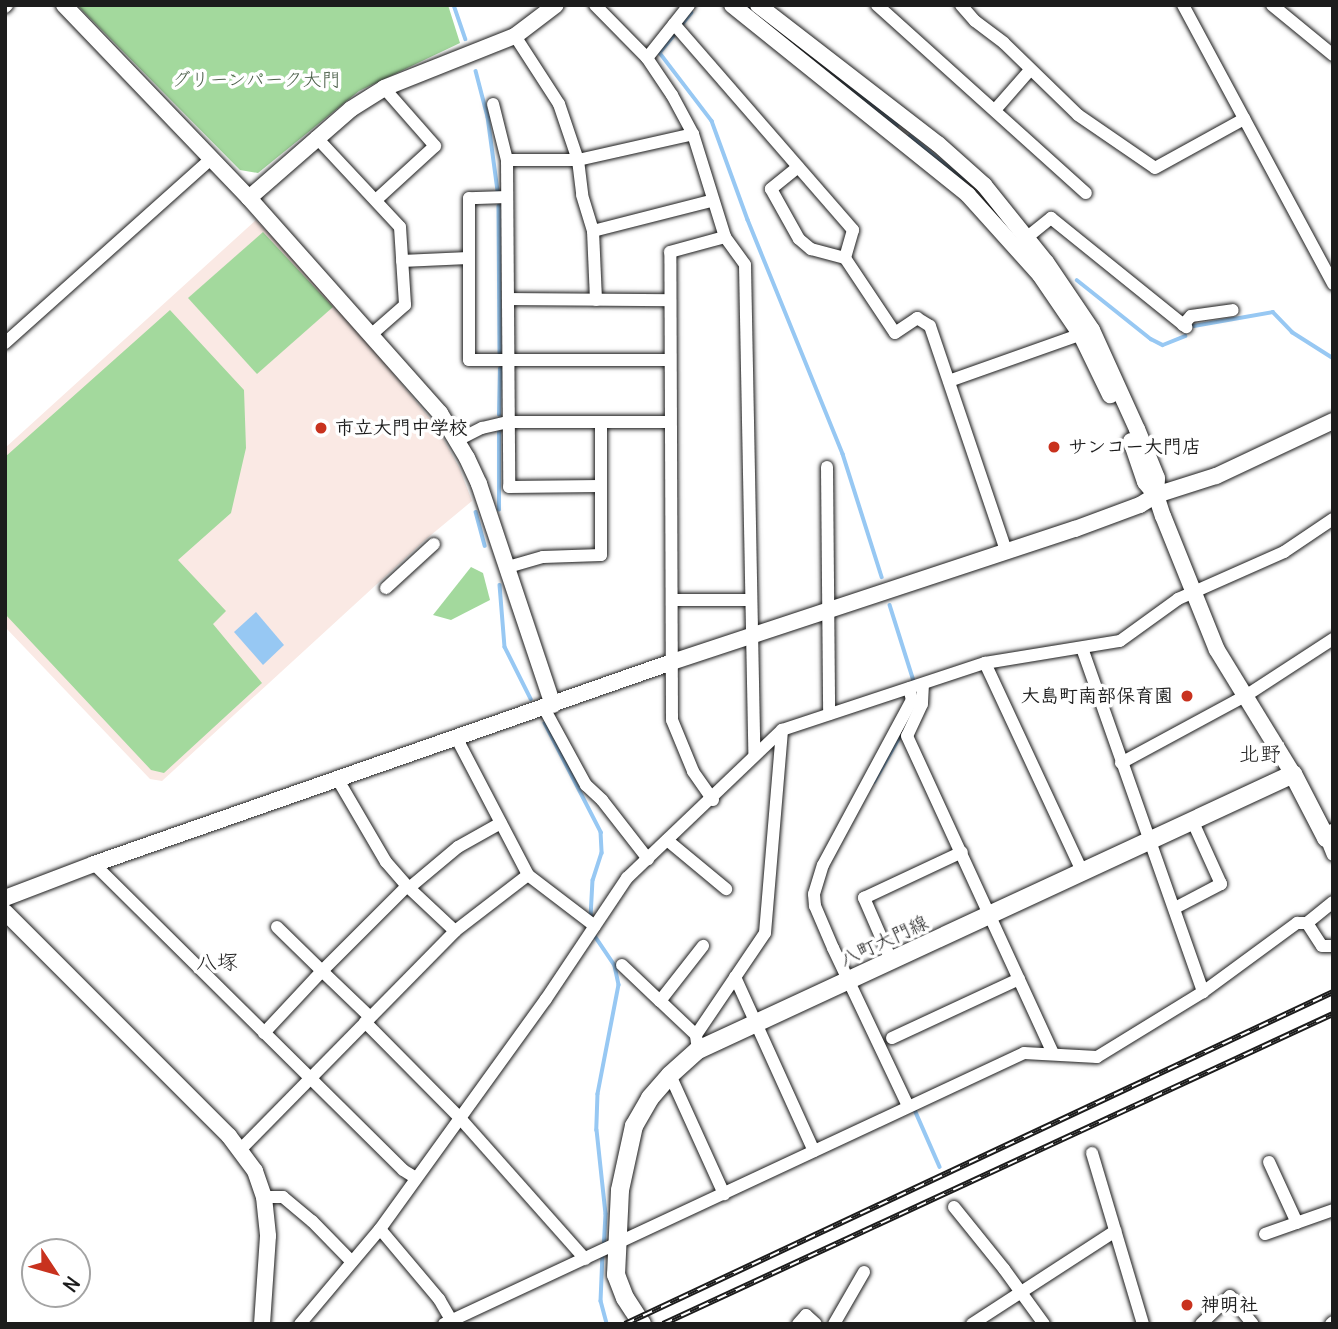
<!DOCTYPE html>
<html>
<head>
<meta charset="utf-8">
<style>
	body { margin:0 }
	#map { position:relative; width:1338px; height:1329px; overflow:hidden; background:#fff; font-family:Delius,"Klee One",sans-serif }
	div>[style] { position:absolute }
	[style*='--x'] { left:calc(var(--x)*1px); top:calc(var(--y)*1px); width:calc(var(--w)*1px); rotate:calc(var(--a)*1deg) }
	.built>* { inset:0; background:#fae9e4 }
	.green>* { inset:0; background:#a3d99d }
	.water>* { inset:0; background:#97c8f3 }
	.stream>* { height:3.5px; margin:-1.75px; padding:0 1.75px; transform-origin:1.75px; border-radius:1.75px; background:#97c8f3 }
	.roads { filter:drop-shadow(0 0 2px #1c1c1c) drop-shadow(0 0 2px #1c1c1c) }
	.minor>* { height:12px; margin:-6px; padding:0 6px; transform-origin:6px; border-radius:6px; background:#fff }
	.tertiary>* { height:16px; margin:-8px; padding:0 8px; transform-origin:8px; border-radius:8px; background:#fff }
	.secondary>* { height:18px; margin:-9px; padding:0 9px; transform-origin:9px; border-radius:9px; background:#fff }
	.rail>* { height:6px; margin-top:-3px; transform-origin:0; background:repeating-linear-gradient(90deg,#fff 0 10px,#1c1c1c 0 20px); box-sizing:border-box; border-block:2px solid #1c1c1c }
	.dots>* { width:19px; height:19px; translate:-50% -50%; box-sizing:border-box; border:4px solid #fff; border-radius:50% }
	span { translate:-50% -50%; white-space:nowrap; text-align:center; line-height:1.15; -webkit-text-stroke:7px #fff; paint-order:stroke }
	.park-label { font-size:19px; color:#4b5e49 }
	.poi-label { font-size:19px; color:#1c1c1c; font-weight:700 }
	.left { translate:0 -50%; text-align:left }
	.right { translate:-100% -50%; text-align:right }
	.street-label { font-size:19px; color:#1c1c1c }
	.neighbourhood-label { font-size:21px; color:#1c1c1c }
	.frame { position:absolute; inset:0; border:7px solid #1c1c1c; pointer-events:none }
	.north { position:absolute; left:21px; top:1238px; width:70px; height:70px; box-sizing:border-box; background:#fff; border:2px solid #a4a4a4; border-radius:50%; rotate:126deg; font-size:19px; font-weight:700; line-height:28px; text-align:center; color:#1c1c1c }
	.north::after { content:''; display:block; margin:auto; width:24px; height:32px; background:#c8321e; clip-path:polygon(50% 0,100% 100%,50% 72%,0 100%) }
</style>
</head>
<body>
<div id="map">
	<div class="built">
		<div style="clip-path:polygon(256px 220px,342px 311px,436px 426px,459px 467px,472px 501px,425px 540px,162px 781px,150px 779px,5px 627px,5px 448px)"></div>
	</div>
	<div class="green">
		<div style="clip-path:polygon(77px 5px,448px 5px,460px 43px,359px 91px,258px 173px,240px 170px)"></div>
		<div style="clip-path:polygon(263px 232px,333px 307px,257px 374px,188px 298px)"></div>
		<div style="clip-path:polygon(170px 310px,244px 390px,246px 448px,231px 513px,178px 560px,226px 611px,213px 624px,262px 683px,164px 773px,151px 770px,5px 614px,5px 457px)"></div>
		<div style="clip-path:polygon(471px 567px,483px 573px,490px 600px,451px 620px,433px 615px)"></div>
	</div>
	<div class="water">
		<div style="clip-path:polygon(256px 612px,284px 645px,263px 665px,234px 632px)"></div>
	</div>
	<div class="stream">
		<div style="--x:454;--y:5;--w:36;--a:71"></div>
		<div style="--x:745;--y:5;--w:194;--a:38.3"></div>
		<div style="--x:683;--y:23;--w:13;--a:-51"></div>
		<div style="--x:674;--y:36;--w:22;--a:129"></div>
		<div style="--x:660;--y:53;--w:86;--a:52.6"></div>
		<div style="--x:712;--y:121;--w:105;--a:70"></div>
		<div style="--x:748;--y:220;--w:253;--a:67.9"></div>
		<div style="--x:843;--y:454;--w:129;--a:72.4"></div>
		<div style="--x:476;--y:71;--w:48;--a:75.4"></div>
		<div style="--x:488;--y:117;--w:75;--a:82.3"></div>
		<div style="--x:910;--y:136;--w:70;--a:39.2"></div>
		<div style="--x:499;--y:206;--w:147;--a:89.6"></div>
		<div style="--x:1077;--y:280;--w:95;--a:38.6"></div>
		<div style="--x:1151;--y:339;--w:13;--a:27"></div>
		<div style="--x:1163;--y:345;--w:24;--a:-22"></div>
		<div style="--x:1194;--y:326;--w:80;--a:-10"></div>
		<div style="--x:1273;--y:312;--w:28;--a:46"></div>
		<div style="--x:1292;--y:332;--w:49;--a:32.4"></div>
		<div style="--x:499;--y:415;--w:46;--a:-88.8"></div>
		<div style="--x:499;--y:510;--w:77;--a:-90"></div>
		<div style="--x:476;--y:512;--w:35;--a:75"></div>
		<div style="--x:500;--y:585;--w:62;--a:85.4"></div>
		<div style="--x:505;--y:647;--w:58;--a:63.4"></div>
		<div style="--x:890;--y:605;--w:80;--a:72.5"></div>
		<div style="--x:545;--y:723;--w:123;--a:62.8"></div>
		<div style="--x:601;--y:832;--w:21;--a:87"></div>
		<div style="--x:602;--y:853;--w:28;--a:108"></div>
		<div style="--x:593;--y:880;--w:36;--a:93"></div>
		<div style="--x:874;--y:782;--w:59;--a:-60.4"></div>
		<div style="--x:595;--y:936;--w:36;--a:56"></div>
		<div style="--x:615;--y:966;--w:19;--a:78"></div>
		<div style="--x:619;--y:985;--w:111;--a:100.9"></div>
		<div style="--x:598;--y:1094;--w:36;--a:92"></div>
		<div style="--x:597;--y:1130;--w:84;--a:83.9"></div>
		<div style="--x:606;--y:1214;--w:33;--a:93"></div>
		<div style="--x:915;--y:1110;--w:62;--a:66.3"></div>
		<div style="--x:603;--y:1254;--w:47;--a:92.4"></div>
		<div style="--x:601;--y:1301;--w:24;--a:75"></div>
	</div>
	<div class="roads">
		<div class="minor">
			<div style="--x:595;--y:5;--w:74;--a:45.5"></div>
			<div style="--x:647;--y:58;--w:45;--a:56"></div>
			<div style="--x:672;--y:95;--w:44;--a:61.7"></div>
			<div style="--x:693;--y:134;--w:108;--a:72.7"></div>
			<div style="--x:725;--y:237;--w:34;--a:54"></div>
			<div style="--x:745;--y:265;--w:490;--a:88.9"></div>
			<div style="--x:877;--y:5;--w:281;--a:42"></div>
			<div style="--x:961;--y:5;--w:21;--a:49"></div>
			<div style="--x:975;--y:21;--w:36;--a:37"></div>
			<div style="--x:1004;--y:43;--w:103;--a:44.2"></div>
			<div style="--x:1078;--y:115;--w:93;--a:34.5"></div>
			<div style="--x:1155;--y:168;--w:102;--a:-28.8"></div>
			<div style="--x:1183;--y:5;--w:317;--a:61.7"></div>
			<div style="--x:1272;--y:5;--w:79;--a:39.3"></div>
			<div style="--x:5;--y:7;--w:3;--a:-45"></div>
			<div style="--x:674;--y:24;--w:273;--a:49"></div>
			<div style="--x:853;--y:230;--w:29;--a:106"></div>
			<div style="--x:845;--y:258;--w:90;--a:56.3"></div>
			<div style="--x:895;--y:333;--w:27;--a:-34"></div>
			<div style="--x:917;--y:318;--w:15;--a:32"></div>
			<div style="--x:930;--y:326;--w:237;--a:71.3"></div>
			<div style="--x:515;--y:36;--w:81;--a:57.1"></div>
			<div style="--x:559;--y:104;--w:59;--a:71.3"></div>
			<div style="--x:578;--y:160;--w:35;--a:83"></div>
			<div style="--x:582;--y:195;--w:38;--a:73"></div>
			<div style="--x:593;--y:231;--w:69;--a:87.5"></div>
			<div style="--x:647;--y:58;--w:68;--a:-51.6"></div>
			<div style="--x:493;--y:104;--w:58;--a:76"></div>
			<div style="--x:507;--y:160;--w:327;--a:89.6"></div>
			<div style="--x:509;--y:487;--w:91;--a:-0.6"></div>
			<div style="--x:995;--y:110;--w:53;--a:-48.8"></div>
			<div style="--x:316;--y:137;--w:123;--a:47"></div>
			<div style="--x:400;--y:227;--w:78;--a:86.3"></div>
			<div style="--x:405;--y:305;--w:44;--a:138.7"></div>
			<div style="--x:507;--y:160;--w:71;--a:0"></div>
			<div style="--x:578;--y:160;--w:118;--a:-12.7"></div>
			<div style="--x:798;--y:167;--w:35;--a:141"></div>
			<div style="--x:771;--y:189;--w:57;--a:60.8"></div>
			<div style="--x:799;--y:239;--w:16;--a:40"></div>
			<div style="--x:811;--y:249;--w:35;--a:15"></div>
			<div style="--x:507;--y:197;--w:38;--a:178"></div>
			<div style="--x:469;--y:198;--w:162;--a:90"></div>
			<div style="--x:469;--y:360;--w:201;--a:0"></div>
			<div style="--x:376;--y:200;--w:80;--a:-42.5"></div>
			<div style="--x:435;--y:146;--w:77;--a:-131.3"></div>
			<div style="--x:593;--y:231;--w:122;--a:-14.3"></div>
			<div style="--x:1020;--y:243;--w:40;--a:-39"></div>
			<div style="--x:1051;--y:218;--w:174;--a:38.9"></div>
			<div style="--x:402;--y:261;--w:66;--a:-2.6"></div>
			<div style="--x:509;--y:299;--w:161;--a:0.4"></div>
			<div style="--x:1183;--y:325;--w:12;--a:-48"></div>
			<div style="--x:1191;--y:316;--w:42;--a:-8.1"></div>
			<div style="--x:5;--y:343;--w:278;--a:-41.8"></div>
			<div style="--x:949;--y:381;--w:146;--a:-19.5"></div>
			<div style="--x:458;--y:440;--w:27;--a:-27"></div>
			<div style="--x:482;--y:428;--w:27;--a:-13"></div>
			<div style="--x:508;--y:422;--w:162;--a:0"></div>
			<div style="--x:827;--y:467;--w:247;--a:89.5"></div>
			<div style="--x:508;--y:567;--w:36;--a:-16"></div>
			<div style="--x:543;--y:557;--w:58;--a:-2"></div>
			<div style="--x:601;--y:555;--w:131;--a:-90"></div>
			<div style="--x:386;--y:588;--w:65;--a:-42.5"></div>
			<div style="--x:672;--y:600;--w:79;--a:0"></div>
			<div style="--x:1082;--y:648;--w:365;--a:70.6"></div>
			<div style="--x:985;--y:663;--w:230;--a:65"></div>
			<div style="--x:923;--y:684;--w:20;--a:93"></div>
			<div style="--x:922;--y:704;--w:35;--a:115"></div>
			<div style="--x:907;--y:736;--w:349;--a:65.3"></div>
			<div style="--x:544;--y:708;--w:88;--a:61.4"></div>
			<div style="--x:586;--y:785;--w:22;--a:43"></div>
			<div style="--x:602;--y:800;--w:75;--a:52.1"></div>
			<div style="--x:456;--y:737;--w:156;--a:62.4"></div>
			<div style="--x:528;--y:875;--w:84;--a:37.3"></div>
			<div style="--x:1121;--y:763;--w:143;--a:-28.4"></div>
			<div style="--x:1247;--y:695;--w:103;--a:-33.1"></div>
			<div style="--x:713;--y:800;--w:35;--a:-125"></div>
			<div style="--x:693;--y:771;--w:55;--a:-112.4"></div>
			<div style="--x:672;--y:720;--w:468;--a:-90.2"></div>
			<div style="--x:670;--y:252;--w:57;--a:-15.3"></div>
			<div style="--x:1326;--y:838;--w:18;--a:68"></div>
			<div style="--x:667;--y:840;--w:77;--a:39.7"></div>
			<div style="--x:94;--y:864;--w:435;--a:44.7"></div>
			<div style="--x:403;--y:1170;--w:15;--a:32"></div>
			<div style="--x:407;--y:886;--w:66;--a:43.2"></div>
			<div style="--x:409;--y:888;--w:64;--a:-39.9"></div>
			<div style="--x:458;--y:847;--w:49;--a:-29.2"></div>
			<div style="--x:1175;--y:908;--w:52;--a:-27.6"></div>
			<div style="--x:1221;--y:884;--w:70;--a:-114.4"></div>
			<div style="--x:1307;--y:923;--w:27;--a:57"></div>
			<div style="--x:1322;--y:946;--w:11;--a:0"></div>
			<div style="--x:277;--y:927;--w:63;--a:44.4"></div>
			<div style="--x:322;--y:971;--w:120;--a:-45"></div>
			<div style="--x:407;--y:886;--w:32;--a:-131"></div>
			<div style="--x:386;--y:862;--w:97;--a:-120.3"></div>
			<div style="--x:891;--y:960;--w:68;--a:-113.5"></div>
			<div style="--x:864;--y:898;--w:108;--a:-25.1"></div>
			<div style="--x:622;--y:965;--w:52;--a:43.5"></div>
			<div style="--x:735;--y:977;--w:191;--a:65.6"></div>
			<div style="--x:365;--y:1022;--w:134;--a:45.3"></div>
			<div style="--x:459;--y:1117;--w:190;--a:48.4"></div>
			<div style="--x:264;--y:1033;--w:85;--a:-46.9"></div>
			<div style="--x:322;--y:971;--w:66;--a:43.8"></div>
			<div style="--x:696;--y:1035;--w:50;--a:-136.6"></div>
			<div style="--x:660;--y:1001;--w:70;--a:-52"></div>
			<div style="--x:892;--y:1038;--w:140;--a:-24.9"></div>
			<div style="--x:698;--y:1050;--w:15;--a:-98"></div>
			<div style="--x:696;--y:1035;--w:123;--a:-55.9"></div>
			<div style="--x:765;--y:933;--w:204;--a:-85.2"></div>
			<div style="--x:670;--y:1075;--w:131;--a:65.6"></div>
			<div style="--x:908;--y:1106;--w:175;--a:-115.4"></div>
			<div style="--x:833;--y:948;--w:46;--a:-113.2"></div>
			<div style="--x:815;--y:906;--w:12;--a:-95"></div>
			<div style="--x:814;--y:894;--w:30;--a:-73"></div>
			<div style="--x:823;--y:865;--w:187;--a:-61.7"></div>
			<div style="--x:912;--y:700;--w:12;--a:-104"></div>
			<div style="--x:241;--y:1149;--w:305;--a:-45.5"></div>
			<div style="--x:455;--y:931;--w:92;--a:-37.5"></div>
			<div style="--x:1092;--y:1153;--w:178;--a:73.4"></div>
			<div style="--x:1269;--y:1162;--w:67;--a:65.3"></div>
			<div style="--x:264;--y:1197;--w:19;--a:0"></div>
			<div style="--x:283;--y:1197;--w:38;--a:40"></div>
			<div style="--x:312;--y:1221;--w:57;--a:45.7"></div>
			<div style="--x:954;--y:1207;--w:80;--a:51.1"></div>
			<div style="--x:1004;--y:1269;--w:68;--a:54"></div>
			<div style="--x:380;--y:1229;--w:92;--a:49.9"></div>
			<div style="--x:439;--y:1299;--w:24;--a:60"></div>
			<div style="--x:1265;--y:1234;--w:72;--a:-19.4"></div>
			<div style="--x:300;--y:1324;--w:124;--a:-49.9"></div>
			<div style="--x:380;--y:1229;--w:284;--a:-54.2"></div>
			<div style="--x:546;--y:999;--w:146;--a:-56.2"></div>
			<div style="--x:627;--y:878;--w:214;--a:-43.7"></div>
			<div style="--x:782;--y:730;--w:214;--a:-18.3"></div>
			<div style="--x:985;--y:663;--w:137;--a:-9.3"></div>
			<div style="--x:1120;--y:641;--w:72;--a:-35.9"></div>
			<div style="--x:1178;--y:599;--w:116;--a:-23.9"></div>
			<div style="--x:1284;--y:552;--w:59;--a:-34"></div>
			<div style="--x:444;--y:1324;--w:640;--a:-25.04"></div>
			<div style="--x:1024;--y:1053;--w:73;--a:3.1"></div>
			<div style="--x:1097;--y:1057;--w:124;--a:-31.5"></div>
			<div style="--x:1203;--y:992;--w:117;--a:-36.3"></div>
			<div style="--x:1297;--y:923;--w:10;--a:0"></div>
			<div style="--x:1307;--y:923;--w:33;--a:-39"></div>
			<div style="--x:798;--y:1324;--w:12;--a:-48"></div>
			<div style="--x:806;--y:1315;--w:13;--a:42"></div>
			<div style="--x:834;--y:1324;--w:60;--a:-60"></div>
			<div style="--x:972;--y:1324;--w:171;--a:-33"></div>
			<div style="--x:1201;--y:1324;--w:40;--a:-44"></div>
			<div style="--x:1230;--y:1296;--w:36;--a:51"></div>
			<div style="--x:1331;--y:1324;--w:3;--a:-45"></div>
		</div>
		<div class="tertiary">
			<div style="--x:64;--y:5;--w:267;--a:46.2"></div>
			<div style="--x:249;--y:198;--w:288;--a:48.4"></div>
			<div style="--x:440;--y:413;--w:52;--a:59"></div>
			<div style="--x:467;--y:458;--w:29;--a:65"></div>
			<div style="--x:479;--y:484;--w:233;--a:71.5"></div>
			<div style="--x:732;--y:5;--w:303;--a:38.8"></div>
			<div style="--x:968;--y:195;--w:108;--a:48"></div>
			<div style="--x:1040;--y:275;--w:73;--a:55.7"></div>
			<div style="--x:1081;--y:335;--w:67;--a:64.2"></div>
			<div style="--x:758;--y:5;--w:227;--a:37.7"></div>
			<div style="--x:938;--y:144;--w:62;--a:41.7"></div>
			<div style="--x:984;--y:185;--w:99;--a:51.2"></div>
			<div style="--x:1046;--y:262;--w:82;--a:55.9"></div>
			<div style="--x:1092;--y:330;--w:109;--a:65.6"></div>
			<div style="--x:1137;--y:429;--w:53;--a:67.8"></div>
			<div style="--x:1157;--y:478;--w:17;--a:93"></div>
			<div style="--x:1156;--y:495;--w:22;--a:72"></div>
			<div style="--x:1163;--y:516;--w:144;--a:68.1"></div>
			<div style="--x:1217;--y:650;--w:145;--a:58.5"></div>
			<div style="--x:249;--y:198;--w:135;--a:-41.1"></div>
			<div style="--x:351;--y:109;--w:39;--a:-32"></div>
			<div style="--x:384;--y:88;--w:141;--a:-21.7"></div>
			<div style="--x:515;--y:36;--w:51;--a:-37.1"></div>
			<div style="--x:1131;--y:441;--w:43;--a:71.1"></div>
			<div style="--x:1145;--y:482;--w:17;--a:50"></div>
			<div style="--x:5;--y:898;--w:95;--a:-20.9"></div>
			<div style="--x:94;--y:864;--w:612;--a:-19.26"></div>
			<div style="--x:672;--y:662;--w:424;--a:-18.3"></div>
			<div style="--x:1075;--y:529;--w:69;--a:-20.3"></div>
			<div style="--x:1140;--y:505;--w:19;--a:-32"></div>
			<div style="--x:1156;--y:495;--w:63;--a:-17.6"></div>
			<div style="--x:1216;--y:476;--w:129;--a:-25.2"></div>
			<div style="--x:5;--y:912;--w:317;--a:45"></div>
			<div style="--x:229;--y:1136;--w:44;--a:53.4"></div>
			<div style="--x:255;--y:1171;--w:28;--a:71"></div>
			<div style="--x:264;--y:1197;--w:39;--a:84"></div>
			<div style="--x:268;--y:1236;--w:88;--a:93.9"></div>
		</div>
		<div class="secondary">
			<div style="--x:642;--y:1324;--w:31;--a:-123"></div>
			<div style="--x:625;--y:1298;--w:25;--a:-111"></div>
			<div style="--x:616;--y:1275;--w:85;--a:-87.3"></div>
			<div style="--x:620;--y:1190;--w:66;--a:-77.7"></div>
			<div style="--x:634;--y:1126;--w:32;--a:-60"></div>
			<div style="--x:650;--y:1098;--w:30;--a:-49"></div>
			<div style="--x:670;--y:1075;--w:38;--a:-42"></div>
			<div style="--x:698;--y:1050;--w:656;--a:-24.88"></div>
			<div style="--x:1293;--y:774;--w:72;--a:62.7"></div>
			<div style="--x:1326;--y:838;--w:9;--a:-36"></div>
		</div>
	</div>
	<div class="rail">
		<div style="--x:625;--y:1324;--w:782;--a:-25.12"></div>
		<div style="--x:663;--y:1324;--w:738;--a:-24.83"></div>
	</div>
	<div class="dots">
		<div style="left:321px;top:428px;background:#c8321e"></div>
		<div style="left:1054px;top:447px;background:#c8321e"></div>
		<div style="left:1187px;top:696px;background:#c8321e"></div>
		<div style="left:1187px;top:1305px;background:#c8321e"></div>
	</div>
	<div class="park-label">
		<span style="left:256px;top:80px">グリーンパーク大門</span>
	</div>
	<div class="poi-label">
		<span class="left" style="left:335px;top:428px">市立大門中学校</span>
		<span class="left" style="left:1068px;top:447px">サンコー大門店</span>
		<span class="right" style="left:1173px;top:696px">大島町南部保育園</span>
		<span class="left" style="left:1201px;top:1305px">神明社</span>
	</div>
	<div class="street-label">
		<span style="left:884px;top:941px;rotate:-25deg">八町大門線</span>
	</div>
	<div class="neighbourhood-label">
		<span style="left:1260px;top:754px">北野</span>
		<span style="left:217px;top:962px">八塚</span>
	</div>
	<div class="frame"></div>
	<div class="north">N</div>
</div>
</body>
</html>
